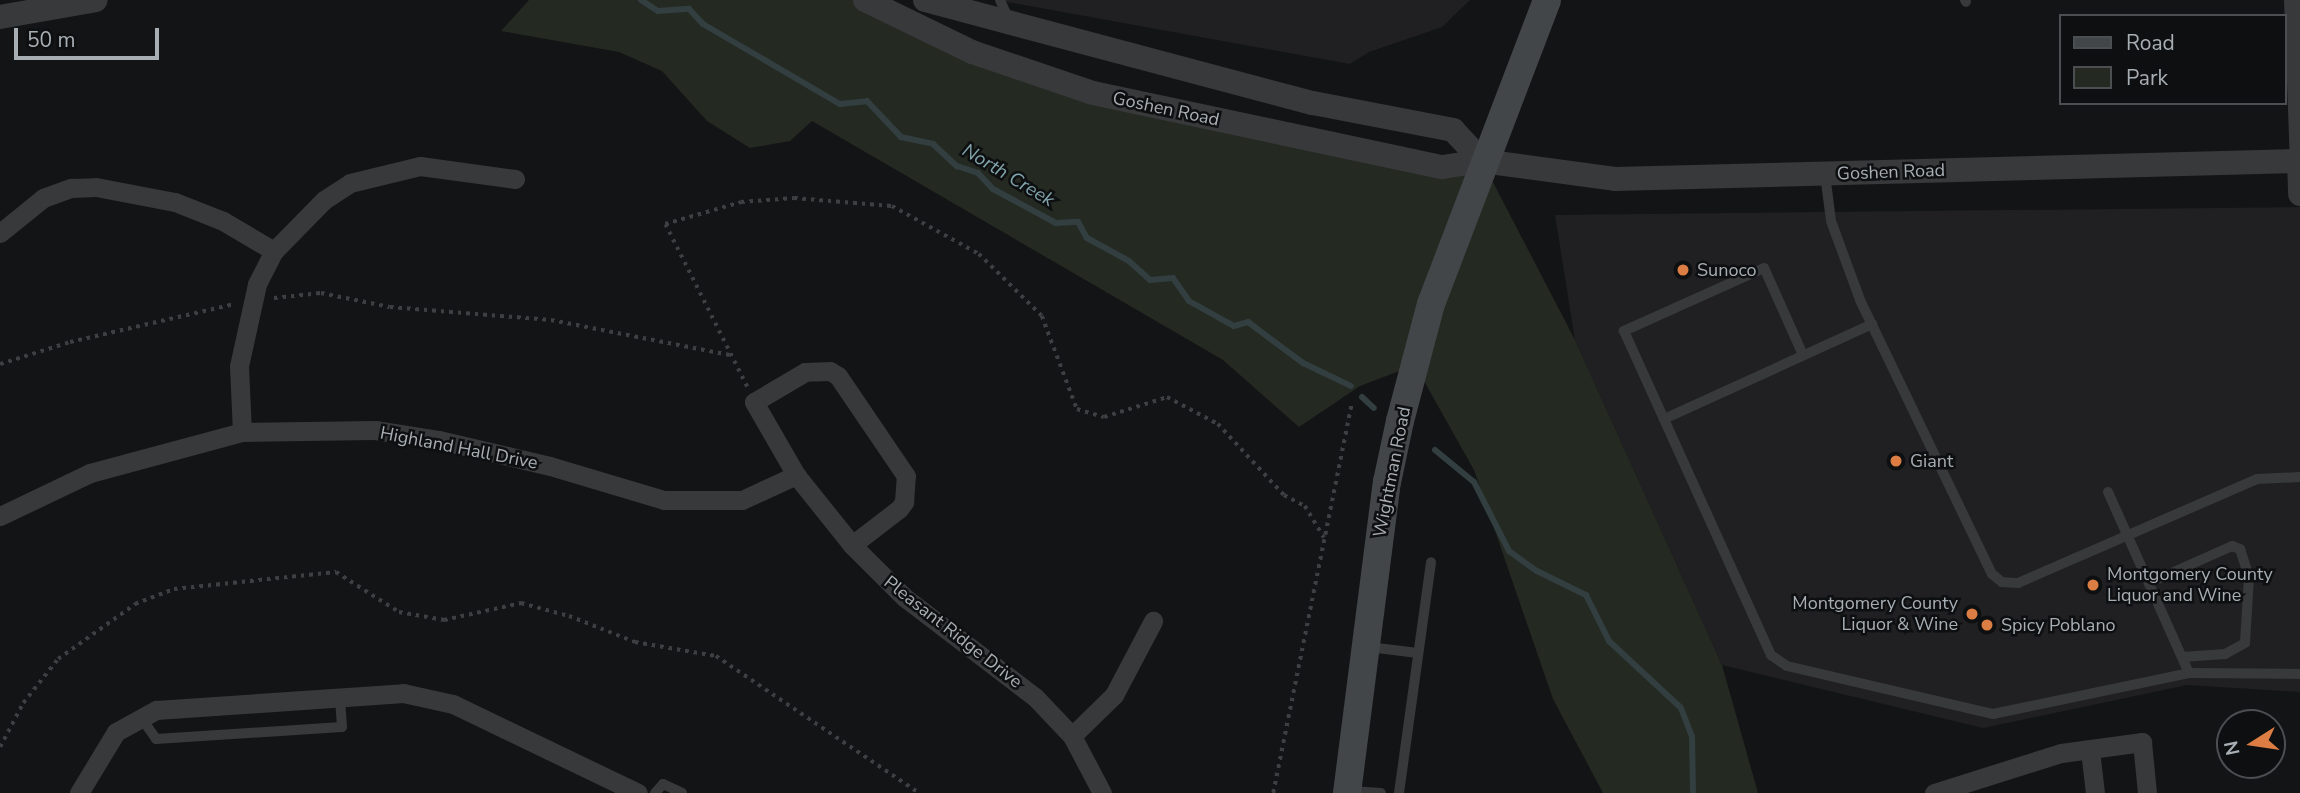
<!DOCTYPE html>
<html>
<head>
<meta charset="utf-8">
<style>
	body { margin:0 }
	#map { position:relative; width:2300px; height:793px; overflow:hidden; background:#131415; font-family:"Nunito Sans",sans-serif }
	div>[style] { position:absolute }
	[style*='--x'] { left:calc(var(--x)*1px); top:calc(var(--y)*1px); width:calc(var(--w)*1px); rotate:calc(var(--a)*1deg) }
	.built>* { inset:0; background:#202022 }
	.green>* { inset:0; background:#242922 }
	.stream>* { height:6px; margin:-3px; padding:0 3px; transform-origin:3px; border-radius:3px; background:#323e40 }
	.path>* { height:3.5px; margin-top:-1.75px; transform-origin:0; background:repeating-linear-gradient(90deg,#3d4042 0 3.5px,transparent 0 8.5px) }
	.service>* { height:10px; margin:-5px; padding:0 5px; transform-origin:5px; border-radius:5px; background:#37393b }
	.minor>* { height:19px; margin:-9.5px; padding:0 9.5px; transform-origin:9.5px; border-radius:9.5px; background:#37393b }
	.tertiary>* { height:24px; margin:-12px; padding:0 12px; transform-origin:12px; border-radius:12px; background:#37393b }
	.secondary>* { height:28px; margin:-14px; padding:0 14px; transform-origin:14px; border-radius:14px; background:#434649 }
	.dots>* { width:19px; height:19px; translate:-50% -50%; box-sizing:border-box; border:4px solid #0e0f10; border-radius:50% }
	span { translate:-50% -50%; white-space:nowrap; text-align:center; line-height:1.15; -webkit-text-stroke:5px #0e0f10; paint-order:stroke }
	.street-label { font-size:18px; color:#a7aeb4 }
	.poi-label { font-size:18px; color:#a7aeb4 }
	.left { translate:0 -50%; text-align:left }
	.right { translate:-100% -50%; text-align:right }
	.water-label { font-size:19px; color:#81a3ab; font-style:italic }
	.legend { position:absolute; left:2059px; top:14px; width:228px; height:91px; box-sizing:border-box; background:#0e0f10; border:2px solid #4b4f52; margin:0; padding:9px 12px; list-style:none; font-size:21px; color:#a7aeb4 }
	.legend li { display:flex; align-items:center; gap:14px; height:35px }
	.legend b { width:35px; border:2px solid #4b4f52 }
	.north { position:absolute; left:2216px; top:709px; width:70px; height:70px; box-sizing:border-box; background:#0e0f10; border:2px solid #4b4f52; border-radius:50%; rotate:258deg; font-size:19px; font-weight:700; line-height:28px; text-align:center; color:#a7aeb4 }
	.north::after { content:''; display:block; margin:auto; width:24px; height:32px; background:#dc7e44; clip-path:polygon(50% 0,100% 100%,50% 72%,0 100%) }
	.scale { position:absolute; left:14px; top:28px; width:145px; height:32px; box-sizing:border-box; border:4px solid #a7aeb4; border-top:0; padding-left:9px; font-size:21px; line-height:24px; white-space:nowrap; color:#a7aeb4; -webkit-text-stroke:5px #0e0f10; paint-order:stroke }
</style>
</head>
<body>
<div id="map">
	<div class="built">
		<div style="clip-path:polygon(996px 0,1470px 0,1442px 27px,1369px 52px,1350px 64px)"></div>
		<div style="clip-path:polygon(2300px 207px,2300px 692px,2187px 685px,1983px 728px,1722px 665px,1575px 340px,1555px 215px)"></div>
	</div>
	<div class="green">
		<div style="clip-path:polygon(529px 0,865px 0,973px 52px,1356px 150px,1482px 161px,1575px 340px,1722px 665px,1758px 793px,1603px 793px,1553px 699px,1474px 470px,1415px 365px,1360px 386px,1299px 427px,1223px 360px,812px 121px,790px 141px,750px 148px,707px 121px,662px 71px,619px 52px,501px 31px)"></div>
	</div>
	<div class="stream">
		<div style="--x:641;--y:0;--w:20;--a:33"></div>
		<div style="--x:658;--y:11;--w:31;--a:-4"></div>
		<div style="--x:689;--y:9;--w:21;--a:47"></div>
		<div style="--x:703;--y:24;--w:159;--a:30.3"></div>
		<div style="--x:840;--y:104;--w:27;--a:-6"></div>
		<div style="--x:867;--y:101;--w:50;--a:46.6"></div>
		<div style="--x:901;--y:137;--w:33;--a:12"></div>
		<div style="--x:933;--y:144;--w:33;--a:43"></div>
		<div style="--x:957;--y:166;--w:22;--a:18"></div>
		<div style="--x:978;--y:173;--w:22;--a:47"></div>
		<div style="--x:993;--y:189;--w:72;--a:28.4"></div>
		<div style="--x:1056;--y:223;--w:22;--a:-3"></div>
		<div style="--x:1078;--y:222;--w:18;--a:61"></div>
		<div style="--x:1087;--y:238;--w:48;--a:28.7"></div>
		<div style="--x:1129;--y:261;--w:28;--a:42"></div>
		<div style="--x:1150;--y:280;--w:23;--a:-5"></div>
		<div style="--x:1173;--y:278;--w:28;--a:55"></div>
		<div style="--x:1189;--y:301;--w:51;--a:29.1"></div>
		<div style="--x:1234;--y:326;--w:15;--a:-16"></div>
		<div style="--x:1248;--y:322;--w:69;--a:36.7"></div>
		<div style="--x:1303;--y:363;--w:53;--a:25.6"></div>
		<div style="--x:1362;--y:397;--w:16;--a:43"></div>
		<div style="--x:1435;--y:450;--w:50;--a:39.4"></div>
		<div style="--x:1474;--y:482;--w:77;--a:63.1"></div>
		<div style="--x:1509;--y:551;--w:34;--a:36"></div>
		<div style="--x:1537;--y:571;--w:55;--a:26.1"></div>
		<div style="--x:1586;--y:595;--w:51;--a:63.4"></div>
		<div style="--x:1609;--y:641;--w:98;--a:42.9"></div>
		<div style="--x:1681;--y:708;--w:30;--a:69"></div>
		<div style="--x:1692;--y:736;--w:57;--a:89"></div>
	</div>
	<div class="path">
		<div style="--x:274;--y:298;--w:47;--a:-6.1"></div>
		<div style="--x:321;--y:293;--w:70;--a:11.5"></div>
		<div style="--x:390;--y:307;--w:162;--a:4.6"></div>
		<div style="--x:551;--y:320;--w:182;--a:11.1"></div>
		<div style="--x:0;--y:364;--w:73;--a:-17.4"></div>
		<div style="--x:70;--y:342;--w:169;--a:-13"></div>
		<div style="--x:747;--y:387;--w:182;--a:-116.7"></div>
		<div style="--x:665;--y:224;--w:79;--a:-16.1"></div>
		<div style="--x:741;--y:202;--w:53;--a:-4.3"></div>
		<div style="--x:794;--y:198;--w:98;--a:4.7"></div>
		<div style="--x:892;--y:206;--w:99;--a:28.9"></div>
		<div style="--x:979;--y:254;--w:88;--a:44.5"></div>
		<div style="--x:1042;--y:316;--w:99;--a:69.4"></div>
		<div style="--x:1077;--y:409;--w:28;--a:17"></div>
		<div style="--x:1104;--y:417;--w:66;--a:-17.6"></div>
		<div style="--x:1167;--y:397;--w:58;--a:27.9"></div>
		<div style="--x:1218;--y:424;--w:97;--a:47.1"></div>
		<div style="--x:1284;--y:495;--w:24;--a:28"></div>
		<div style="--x:1305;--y:506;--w:37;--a:59"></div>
		<div style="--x:0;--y:747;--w:50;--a:-62.4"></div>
		<div style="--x:23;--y:703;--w:56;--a:-51.5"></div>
		<div style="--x:58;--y:659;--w:95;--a:-35.5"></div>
		<div style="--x:135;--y:604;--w:42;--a:-21"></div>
		<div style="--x:174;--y:589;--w:163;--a:-6"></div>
		<div style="--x:336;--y:572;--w:75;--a:32.4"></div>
		<div style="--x:399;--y:612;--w:46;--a:10.1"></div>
		<div style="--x:444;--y:620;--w:79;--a:-12.4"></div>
		<div style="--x:521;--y:603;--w:50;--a:15.2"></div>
		<div style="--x:569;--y:616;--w:71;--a:21.5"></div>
		<div style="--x:635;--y:642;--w:82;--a:9.8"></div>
		<div style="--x:716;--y:656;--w:245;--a:34"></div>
		<div style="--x:1273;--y:793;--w:399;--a:-78.6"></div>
	</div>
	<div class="service">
		<div style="--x:1000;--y:0;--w:20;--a:66"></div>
		<div style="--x:1965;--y:0;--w:2;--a:63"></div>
		<div style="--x:1825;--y:174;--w:47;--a:82.7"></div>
		<div style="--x:1831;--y:221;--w:84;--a:69.8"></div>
		<div style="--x:1860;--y:300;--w:304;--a:64.3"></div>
		<div style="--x:1992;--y:574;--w:13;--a:39"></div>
		<div style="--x:2002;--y:582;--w:16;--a:4"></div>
		<div style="--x:2018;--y:583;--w:261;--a:-23.5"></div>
		<div style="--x:2257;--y:479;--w:43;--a:-2.7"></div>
		<div style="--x:1803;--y:355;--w:95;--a:-114.1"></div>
		<div style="--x:1764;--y:268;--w:154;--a:155.8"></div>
		<div style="--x:1624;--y:331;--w:356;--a:65.6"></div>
		<div style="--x:1771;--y:655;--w:19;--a:35"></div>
		<div style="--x:1787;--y:666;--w:212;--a:13.1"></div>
		<div style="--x:1993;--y:714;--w:200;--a:-11.8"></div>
		<div style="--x:1664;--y:419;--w:229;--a:-24.5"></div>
		<div style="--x:2108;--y:492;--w:198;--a:65.9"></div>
		<div style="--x:2189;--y:673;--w:111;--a:0.5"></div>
		<div style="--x:2149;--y:583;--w:91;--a:-24"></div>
		<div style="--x:2232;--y:546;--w:9;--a:21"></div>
		<div style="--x:2240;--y:549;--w:29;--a:72"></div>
		<div style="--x:2249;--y:577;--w:66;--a:93.5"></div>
		<div style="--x:2245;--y:643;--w:23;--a:151"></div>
		<div style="--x:2225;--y:654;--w:43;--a:176"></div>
		<div style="--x:1369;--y:647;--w:49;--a:7"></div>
		<div style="--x:140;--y:716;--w:28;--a:55"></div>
		<div style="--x:156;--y:739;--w:186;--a:-3.7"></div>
		<div style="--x:342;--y:727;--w:29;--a:-94"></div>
		<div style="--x:1351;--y:791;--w:30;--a:4"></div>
		<div style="--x:655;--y:793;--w:12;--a:-48"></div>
		<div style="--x:663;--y:784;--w:21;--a:25"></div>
		<div style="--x:1399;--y:793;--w:233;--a:-82.1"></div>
	</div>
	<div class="minor">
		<div style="--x:2293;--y:0;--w:161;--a:87.9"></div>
		<div style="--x:0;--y:233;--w:55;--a:-39.1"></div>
		<div style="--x:43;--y:198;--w:30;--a:-20"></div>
		<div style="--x:71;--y:188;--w:25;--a:-2"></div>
		<div style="--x:96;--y:187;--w:80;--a:10.8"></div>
		<div style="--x:175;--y:202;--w:52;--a:21.6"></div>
		<div style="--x:223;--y:221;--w:59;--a:30.5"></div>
		<div style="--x:242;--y:432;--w:66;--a:-92.6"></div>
		<div style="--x:239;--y:366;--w:84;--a:-77.6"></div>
		<div style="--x:257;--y:284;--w:37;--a:-63"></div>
		<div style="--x:274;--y:251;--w:71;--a:-45.6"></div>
		<div style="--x:324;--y:200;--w:31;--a:-33"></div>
		<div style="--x:350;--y:183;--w:72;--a:-13.7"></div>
		<div style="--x:420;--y:166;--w:96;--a:7.8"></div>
		<div style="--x:0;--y:516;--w:100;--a:-25.5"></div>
		<div style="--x:90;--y:473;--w:157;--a:-15.1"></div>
		<div style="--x:242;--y:432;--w:133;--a:-0.9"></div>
		<div style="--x:375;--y:430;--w:65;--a:8.9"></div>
		<div style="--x:439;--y:440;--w:114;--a:13.2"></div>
		<div style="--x:550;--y:466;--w:119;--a:16.6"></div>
		<div style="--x:664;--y:500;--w:78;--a:0"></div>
		<div style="--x:742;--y:500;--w:60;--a:-24.8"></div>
		<div style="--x:852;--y:545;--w:59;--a:-37.5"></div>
		<div style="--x:899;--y:509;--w:9;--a:-54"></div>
		<div style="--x:904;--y:502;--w:26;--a:-86"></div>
		<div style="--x:906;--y:476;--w:121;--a:-124.2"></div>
		<div style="--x:838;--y:376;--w:9;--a:-148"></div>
		<div style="--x:830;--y:371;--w:25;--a:178"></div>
		<div style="--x:805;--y:372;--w:59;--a:149.5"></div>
		<div style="--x:754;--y:402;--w:84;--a:60.1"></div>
		<div style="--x:796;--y:475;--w:90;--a:51.3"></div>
		<div style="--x:852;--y:545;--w:74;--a:45"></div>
		<div style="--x:904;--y:597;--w:165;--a:37.4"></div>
		<div style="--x:1035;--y:697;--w:54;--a:46.5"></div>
		<div style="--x:1072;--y:736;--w:64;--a:62.2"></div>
		<div style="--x:1072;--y:736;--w:59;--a:-44.3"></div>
		<div style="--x:1114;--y:695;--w:84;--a:-62.2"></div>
		<div style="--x:2090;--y:750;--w:43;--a:83.4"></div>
		<div style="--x:79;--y:793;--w:71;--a:-58.8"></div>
		<div style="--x:116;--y:732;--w:46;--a:-28.8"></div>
		<div style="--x:156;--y:710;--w:248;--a:-3.9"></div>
		<div style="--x:403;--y:693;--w:51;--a:12.4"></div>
		<div style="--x:453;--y:704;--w:205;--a:25.7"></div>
		<div style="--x:1934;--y:793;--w:133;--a:-17.5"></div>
		<div style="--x:2061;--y:753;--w:82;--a:-7.7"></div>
		<div style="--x:2142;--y:742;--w:51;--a:84.4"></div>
	</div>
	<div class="tertiary">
		<div style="--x:865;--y:0;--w:119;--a:25.9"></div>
		<div style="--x:972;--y:52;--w:128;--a:18.7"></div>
		<div style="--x:1093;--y:93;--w:357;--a:12"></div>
		<div style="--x:1442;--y:167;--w:40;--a:-8.5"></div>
		<div style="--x:1482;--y:161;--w:134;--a:7.7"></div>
		<div style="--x:1615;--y:179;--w:685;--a:-1.51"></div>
		<div style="--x:925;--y:0;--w:401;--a:14.9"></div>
		<div style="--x:1313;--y:103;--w:143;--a:10.9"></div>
		<div style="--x:1453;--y:130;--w:42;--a:46.9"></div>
		<div style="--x:0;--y:17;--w:97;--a:-10"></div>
		<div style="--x:2299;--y:161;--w:33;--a:88"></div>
	</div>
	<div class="secondary">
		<div style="--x:1347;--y:793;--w:314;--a:-82.7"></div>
		<div style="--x:1387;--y:482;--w:62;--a:-78"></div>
		<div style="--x:1400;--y:421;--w:121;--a:-75.2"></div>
		<div style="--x:1431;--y:304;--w:325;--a:-69.1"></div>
	</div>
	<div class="dots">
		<div style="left:1683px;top:270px;background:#dc7e44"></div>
		<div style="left:1896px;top:461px;background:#dc7e44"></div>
		<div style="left:2093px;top:585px;background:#dc7e44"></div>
		<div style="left:1972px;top:614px;background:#dc7e44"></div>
		<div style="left:1987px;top:625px;background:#dc7e44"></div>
	</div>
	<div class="street-label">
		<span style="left:1166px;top:109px;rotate:12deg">Goshen Road</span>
		<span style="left:1891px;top:172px;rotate:-2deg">Goshen Road</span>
		<span style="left:459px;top:448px;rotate:11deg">Highland Hall Drive</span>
		<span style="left:1392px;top:472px;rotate:-79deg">Wightman Road</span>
		<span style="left:953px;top:632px;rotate:38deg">Pleasant Ridge Drive</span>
	</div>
	<div class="poi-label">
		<span class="left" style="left:1697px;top:270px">Sunoco</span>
		<span class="left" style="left:1910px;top:461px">Giant</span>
		<span class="left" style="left:2107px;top:585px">Montgomery County<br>Liquor and Wine</span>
		<span class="right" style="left:1958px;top:614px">Montgomery County<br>Liquor &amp; Wine</span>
		<span class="left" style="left:2001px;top:625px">Spicy Poblano</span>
	</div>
	<div class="water-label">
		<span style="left:1008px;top:176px;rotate:31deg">North Creek</span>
	</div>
	<ul class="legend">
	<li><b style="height:9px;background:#434649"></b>Road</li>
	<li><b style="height:19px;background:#242922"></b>Park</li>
	</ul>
	<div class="north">N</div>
	<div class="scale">50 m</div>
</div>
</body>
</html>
